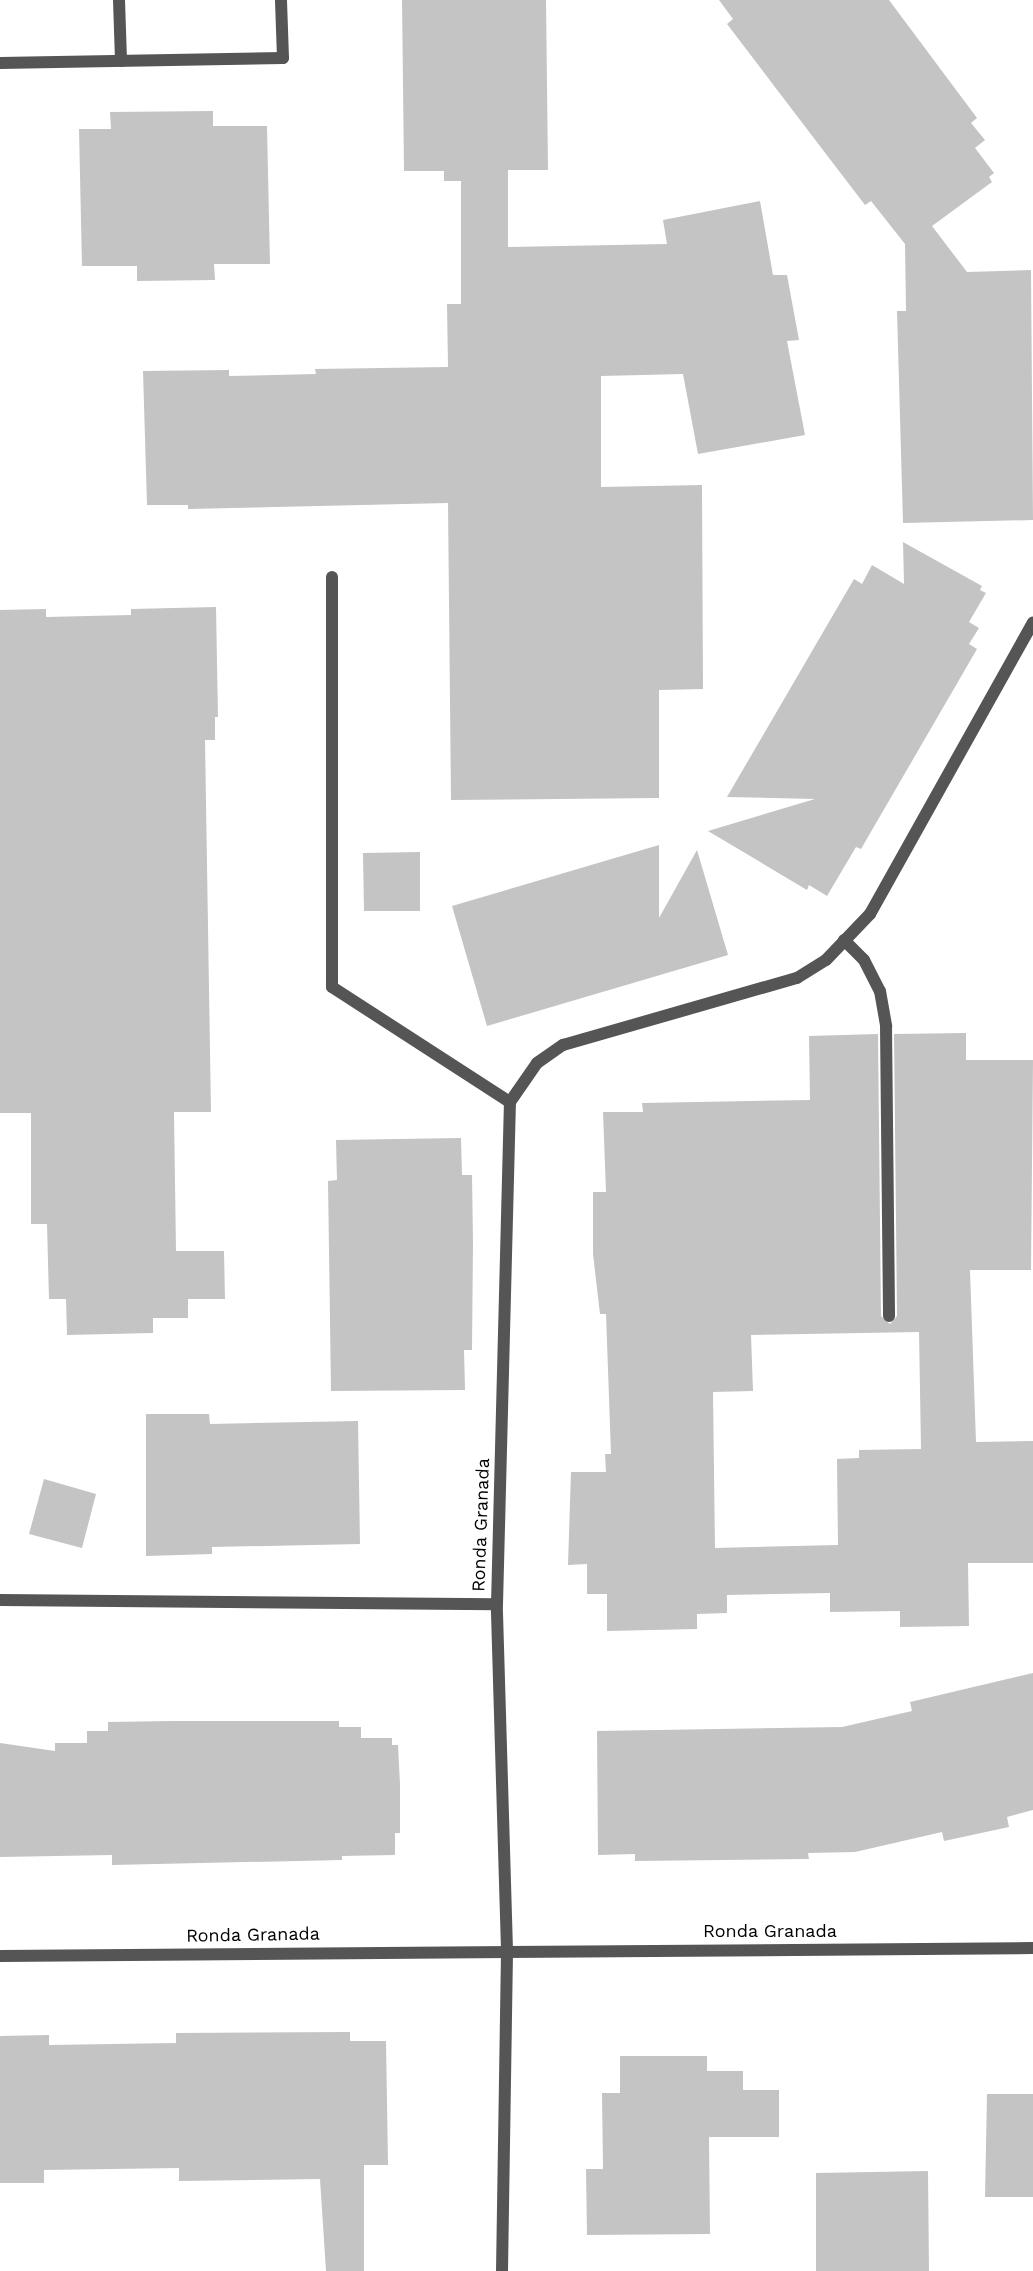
<!DOCTYPE html>
<html>
<head>
<meta charset="utf-8">
<style>
	body { margin:0 }
	#map { position:relative; width:1033px; height:2271px; overflow:hidden; background:#fff; font-family:"Work Sans",sans-serif }
	div>[style] { position:absolute }
	[style*='--x'] { left:calc(var(--x)*1px); top:calc(var(--y)*1px); width:calc(var(--w)*1px); rotate:calc(var(--a)*1deg) }
	.building>* { inset:0; background:#c4c4c4 }
	.minor>* { height:12px; margin:-6px; padding:0 6px; transform-origin:6px; border-radius:6px; background:#555 }
	.tertiary>* { height:12px; margin:-6px; padding:0 6px; transform-origin:6px; border-radius:6px; background:#555 }
	span { translate:-50% -50%; white-space:nowrap; text-align:center; line-height:1.15; -webkit-text-stroke:6px #fff; paint-order:stroke }
	.street-label { font-size:18px; color:#000 }
</style>
</head>
<body>
<div id="map">
	<div class="building">
		<div style="clip-path:polygon(402px 0,546px 0,548px 170px,508px 170px,508px 247px,667px 244px,663px 220px,760px 201px,773px 275px,787px 275px,799px 340px,787px 341px,805px 435px,698px 454px,683px 374px,601px 376px,601px 487px,702px 485px,703px 689px,659px 690px,659px 798px,451px 800px,448px 503px,188px 509px,188px 505px,147px 505px,143px 371px,229px 370px,229px 376px,316px 374px,315px 369px,448px 367px,447px 304px,461px 304px,461px 181px,444px 181px,444px 171px,404px 171px)"></div>
		<div style="clip-path:polygon(719px 0,889px 0,977px 118px,971px 123px,985px 140px,975px 148px,994px 173px,989px 177px,992px 182px,932px 226px,967px 272px,1031px 270px,1033px 520px,903px 523px,897px 311px,906px 311px,905px 244px,871px 201px,865px 205px,826px 154px,727px 24px,733px 19px)"></div>
		<div style="clip-path:polygon(213px 111px,213px 126px,267px 126px,270px 264px,214px 264px,215px 280px,137px 281px,137px 266px,82px 266px,79px 129px,111px 129px,110px 112px)"></div>
		<div style="clip-path:polygon(903px 542px,982px 586px,980px 590px,986px 593px,969px 622px,979px 628px,969px 644px,977px 649px,861px 849px,856px 847px,827px 896px,809px 885px,807px 890px,708px 831px,815px 799px,727px 797px,854px 579px,862px 584px,872px 565px,904px 584px)"></div>
		<div style="clip-path:polygon(216px 607px,218px 717px,215px 717px,215px 740px,205px 740px,211px 1112px,174px 1112px,176px 1251px,224px 1251px,225px 1299px,188px 1299px,188px 1318px,153px 1318px,153px 1333px,67px 1335px,66px 1299px,49px 1299px,47px 1224px,31px 1224px,31px 1113px,0 1113px,0 610px,46px 609px,46px 617px,131px 615px,131px 609px)"></div>
		<div style="clip-path:polygon(659px 845px,659px 918px,697px 850px,728px 955px,487px 1026px,452px 906px)"></div>
		<div style="clip-path:polygon(420px 852px,420px 911px,364px 911px,363px 853px)"></div>
		<div style="clip-path:polygon(evenodd,966px 1033px,966px 1060px,1033px 1060px,1031px 1270px,970px 1270px,976px 1442px,1033px 1441px,1033px 1563px,968px 1563px,969px 1626px,900px 1627px,900px 1611px,830px 1612px,830px 1593px,727px 1595px,727px 1613px,697px 1614px,697px 1629px,607px 1631px,607px 1594px,587px 1594px,587px 1564px,568px 1565px,571px 1472px,606px 1472px,605px 1454px,611px 1454px,606px 1314px,600px 1314px,593px 1254px,593px 1192px,606px 1192px,603px 1112px,643px 1112px,642px 1103px,810px 1100px,809px 1036px,878px 1034px,881px 1316px,890px 1324px,897px 1316px,894px 1034px,966px 1033px,919px 1332px,921px 1449px,859px 1450px,859px 1458px,837px 1459px,838px 1545px,715px 1548px,713px 1392px,753px 1391px,751px 1335px,919px 1332px)"></div>
		<div style="clip-path:polygon(461px 1138px,462px 1175px,472px 1175px,473px 1243px,472px 1350px,464px 1350px,465px 1390px,331px 1391px,328px 1181px,337px 1180px,336px 1140px)"></div>
		<div style="clip-path:polygon(146px 1414px,209px 1414px,210px 1424px,358px 1421px,360px 1544px,212px 1547px,212px 1554px,146px 1556px)"></div>
		<div style="clip-path:polygon(44px 1479px,96px 1494px,82px 1548px,29px 1534px)"></div>
		<div style="clip-path:polygon(1033px 1673px,1033px 1810px,1007px 1817px,1009px 1827px,944px 1841px,942px 1832px,855px 1852px,808px 1853px,809px 1859px,635px 1861px,635px 1854px,598px 1855px,597px 1731px,842px 1727px,912px 1711px,910px 1702px)"></div>
		<div style="clip-path:polygon(172px 1721px,339px 1721px,339px 1727px,361px 1727px,361px 1738px,392px 1738px,392px 1745px,398px 1745px,400px 1784px,400px 1833px,395px 1833px,395px 1855px,342px 1856px,342px 1860px,112px 1865px,112px 1855px,0 1857px,0 1743px,55px 1751px,55px 1743px,87px 1743px,87px 1731px,108px 1731px,108px 1722px)"></div>
		<div style="clip-path:polygon(350px 2032px,350px 2041px,386px 2041px,388px 2165px,364px 2165px,364px 2271px,326px 2271px,320px 2179px,179px 2181px,179px 2168px,44px 2170px,44px 2183px,0 2183px,0 2036px,49px 2035px,49px 2045px,176px 2043px,176px 2033px)"></div>
		<div style="clip-path:polygon(620px 2056px,707px 2056px,707px 2071px,743px 2071px,743px 2090px,779px 2090px,779px 2137px,709px 2137px,710px 2234px,587px 2235px,586px 2169px,603px 2169px,602px 2093px,620px 2093px)"></div>
		<div style="clip-path:polygon(987px 2094px,1033px 2094px,1033px 2197px,985px 2197px)"></div>
		<div style="clip-path:polygon(928px 2171px,929px 2271px,816px 2271px,816px 2173px)"></div>
	</div>
	<div class="minor">
		<div style="--x:119;--y:0;--w:61;--a:88.1"></div>
		<div style="--x:0;--y:63;--w:283;--a:-1"></div>
		<div style="--x:283;--y:58;--w:58;--a:-92"></div>
		<div style="--x:332;--y:577;--w:410;--a:90"></div>
		<div style="--x:332;--y:987;--w:212;--a:32.9"></div>
		<div style="--x:844;--y:940;--w:28;--a:45"></div>
		<div style="--x:864;--y:960;--w:35;--a:63"></div>
		<div style="--x:880;--y:991;--w:36;--a:80"></div>
		<div style="--x:886;--y:1026;--w:290;--a:89.4"></div>
		<div style="--x:510;--y:1102;--w:47;--a:-55.3"></div>
		<div style="--x:537;--y:1063;--w:32;--a:-35"></div>
		<div style="--x:563;--y:1045;--w:243;--a:-16"></div>
		<div style="--x:797;--y:978;--w:34;--a:-32"></div>
		<div style="--x:826;--y:960;--w:64;--a:-46.3"></div>
		<div style="--x:870;--y:914;--w:334;--a:-60.8"></div>
		<div style="--x:0;--y:1600;--w:497;--a:0.5"></div>
		<div style="--x:502;--y:2271;--w:321;--a:-89.1"></div>
		<div style="--x:507;--y:1950;--w:346;--a:-91.7"></div>
		<div style="--x:497;--y:1604;--w:502;--a:-88.52"></div>
	</div>
	<div class="tertiary">
		<div style="--x:0;--y:1956;--w:1033;--a:-0.44"></div>
	</div>
	<div class="street-label">
		<span style="left:481px;top:1525px;rotate:-88deg">Ronda Granada</span>
		<span style="left:770px;top:1931px">Ronda Granada</span>
		<span style="left:253px;top:1935px;rotate:-1deg">Ronda Granada</span>
	</div>
</div>
</body>
</html>
